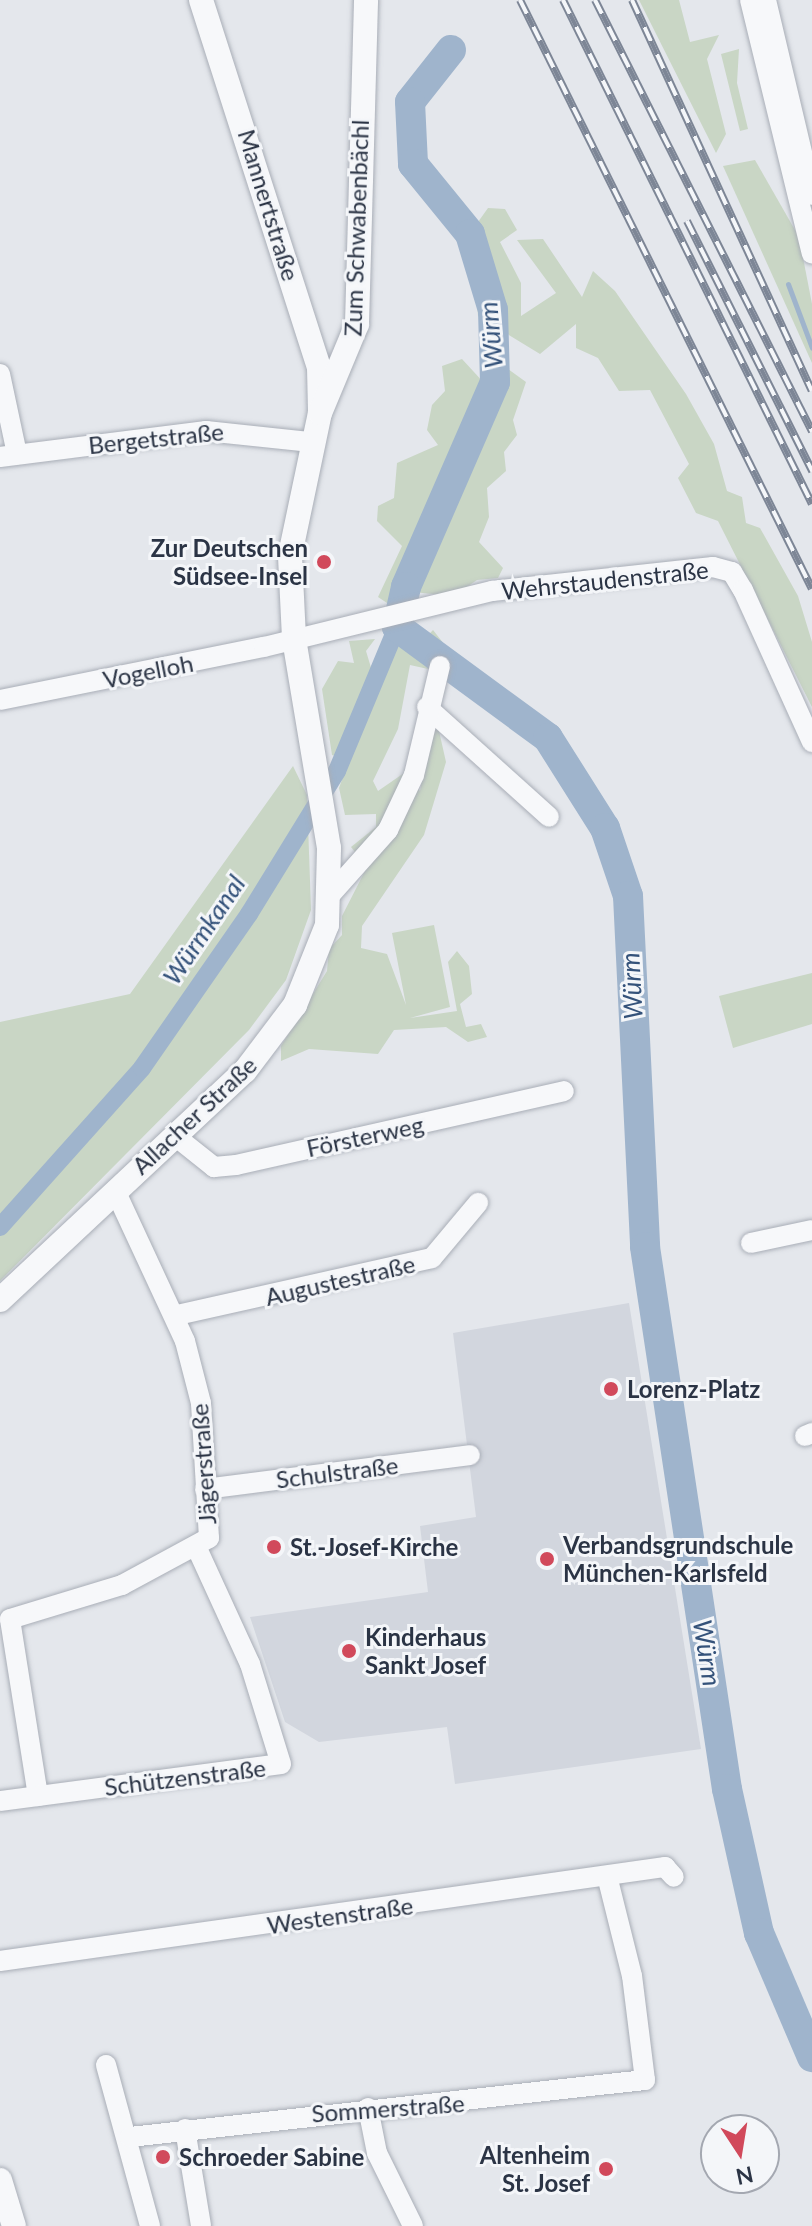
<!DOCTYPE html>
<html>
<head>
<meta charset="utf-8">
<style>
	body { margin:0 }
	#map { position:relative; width:812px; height:2226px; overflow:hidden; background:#e4e7ec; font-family:Lato,sans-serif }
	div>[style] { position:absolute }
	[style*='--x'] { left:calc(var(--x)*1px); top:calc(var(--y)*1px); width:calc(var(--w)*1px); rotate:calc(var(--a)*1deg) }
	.built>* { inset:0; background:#d2d6de }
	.green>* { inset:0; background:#c9d6c5 }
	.stream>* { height:5px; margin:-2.5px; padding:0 2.5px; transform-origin:2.5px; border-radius:2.5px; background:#9fb4cc }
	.canal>* { height:18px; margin:-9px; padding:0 9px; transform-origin:9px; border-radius:9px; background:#9fb4cc }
	.river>* { height:30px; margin:-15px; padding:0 15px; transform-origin:15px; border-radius:15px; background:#9fb4cc }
	.roads { filter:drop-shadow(0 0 2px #a9aeb7) drop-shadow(0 0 2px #a9aeb7) }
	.minor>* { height:20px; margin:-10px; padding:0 10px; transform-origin:10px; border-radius:10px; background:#f7f8fa }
	.tertiary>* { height:24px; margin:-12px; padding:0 12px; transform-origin:12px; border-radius:12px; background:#f7f8fa }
	.rail>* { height:8px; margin-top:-4px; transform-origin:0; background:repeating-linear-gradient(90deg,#f4f6f9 0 15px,#7d8696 0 30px); box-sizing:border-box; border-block:2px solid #7d8696 }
	.dots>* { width:22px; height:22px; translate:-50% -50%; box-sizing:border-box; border:4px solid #f4f6f9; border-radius:50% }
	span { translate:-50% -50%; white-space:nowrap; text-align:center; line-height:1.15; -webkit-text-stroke:6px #f4f6f9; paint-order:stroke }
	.street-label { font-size:24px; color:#2b3445 }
	.poi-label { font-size:24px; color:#2b3445; font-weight:700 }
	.right { translate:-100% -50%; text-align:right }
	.left { translate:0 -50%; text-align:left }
	.water-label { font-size:26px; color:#34527a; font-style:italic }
	.north { position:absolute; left:700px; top:2114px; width:80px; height:80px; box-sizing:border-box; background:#f4f6f9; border:2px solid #a4a8b1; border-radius:50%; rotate:168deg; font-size:22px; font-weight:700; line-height:32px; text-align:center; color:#2b3445 }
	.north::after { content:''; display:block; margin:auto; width:28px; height:36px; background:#d1495b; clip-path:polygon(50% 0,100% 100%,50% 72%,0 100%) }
</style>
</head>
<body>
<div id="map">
	<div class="built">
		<div style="clip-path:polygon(629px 1303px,701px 1749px,455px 1784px,447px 1727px,319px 1742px,285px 1722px,250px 1617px,428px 1592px,420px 1526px,476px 1517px,453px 1333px)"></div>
	</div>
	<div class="green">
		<div style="clip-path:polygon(639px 0,679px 0,690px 42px,719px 35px,707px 59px,726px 134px,716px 153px)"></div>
		<div style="clip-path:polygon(739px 49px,737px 83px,748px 129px,740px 131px,721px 54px)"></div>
		<div style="clip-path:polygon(755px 160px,799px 237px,812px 304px,812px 363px,723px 166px)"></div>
		<div style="clip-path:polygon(488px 208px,505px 209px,517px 230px,500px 242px,521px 283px,521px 316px,556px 293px,517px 240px,543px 239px,582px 297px,593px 271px,615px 291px,686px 394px,714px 444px,727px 491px,742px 497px,746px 523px,760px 528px,798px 596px,812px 642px,812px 707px,718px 521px,696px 513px,678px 478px,689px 464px,650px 390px,619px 391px,598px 358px,576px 348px,576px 324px,540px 354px,478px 316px,477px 302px,498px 295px,480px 244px,478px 222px)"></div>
		<div style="clip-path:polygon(462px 359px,485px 384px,504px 366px,526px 382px,513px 420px,517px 435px,504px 452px,506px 471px,487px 488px,489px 517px,479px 542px,503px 568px,498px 578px,477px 580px,454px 596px,412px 592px,390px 605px,378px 597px,402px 546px,377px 521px,378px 506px,394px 498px,397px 463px,438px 445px,427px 430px,432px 405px,445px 391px,442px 366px)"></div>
		<div style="clip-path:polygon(433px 630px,444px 644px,428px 669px,410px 665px,398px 729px,373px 781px,378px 791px,404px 773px,420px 791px,431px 728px,439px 731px,446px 762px,424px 835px,362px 926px,361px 948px,387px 954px,406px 1005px,392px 933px,434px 925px,450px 1007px,410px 1018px,457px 1011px,448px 962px,457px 951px,469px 966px,472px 994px,460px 1004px,466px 1027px,481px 1024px,487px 1037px,468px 1042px,446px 1027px,394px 1030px,378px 1054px,309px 1049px,281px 1061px,281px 1046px,327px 971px,329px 949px,342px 935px,342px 916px,367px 867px,351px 847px,376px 827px,376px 814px,345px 815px,339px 788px,349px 760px,332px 755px,322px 689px,338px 661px,354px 663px,349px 641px,375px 639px,366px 651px,372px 671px,382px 653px,403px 642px,418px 646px)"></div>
		<div style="clip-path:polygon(293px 766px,307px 795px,311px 910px,286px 980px,249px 1030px,0 1281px,0 1022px,130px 994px)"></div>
		<div style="clip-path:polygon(812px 973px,812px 1024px,733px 1048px,719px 996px)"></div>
	</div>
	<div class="stream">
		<div style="--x:788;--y:284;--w:68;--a:69.4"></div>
	</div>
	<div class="canal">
		<div style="--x:0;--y:1227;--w:213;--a:-48.2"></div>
		<div style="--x:142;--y:1068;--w:188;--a:-55.2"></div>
		<div style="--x:249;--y:914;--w:168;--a:-58.4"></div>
		<div style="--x:337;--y:771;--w:156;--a:-67.4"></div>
	</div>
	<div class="river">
		<div style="--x:451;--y:50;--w:66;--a:128.3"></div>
		<div style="--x:410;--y:102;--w:62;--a:87.2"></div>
		<div style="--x:413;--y:164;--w:90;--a:50.8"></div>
		<div style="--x:470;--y:234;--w:79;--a:73.2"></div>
		<div style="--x:493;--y:310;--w:72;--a:88.4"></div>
		<div style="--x:495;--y:382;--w:223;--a:113.5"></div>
		<div style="--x:406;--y:587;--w:41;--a:102.7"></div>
		<div style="--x:397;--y:627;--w:187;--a:36.3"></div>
		<div style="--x:548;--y:738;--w:107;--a:57.7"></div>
		<div style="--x:605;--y:828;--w:72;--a:71.3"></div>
		<div style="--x:628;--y:896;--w:351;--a:87.2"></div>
		<div style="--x:645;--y:1247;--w:548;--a:81.4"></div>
		<div style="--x:727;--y:1789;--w:148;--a:77.5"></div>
		<div style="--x:759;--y:1933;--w:135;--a:66.9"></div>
	</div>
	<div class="roads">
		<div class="minor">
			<div style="--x:750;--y:0;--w:261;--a:76.3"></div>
			<div style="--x:766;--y:0;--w:200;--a:76.7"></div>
			<div style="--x:0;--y:374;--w:82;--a:78"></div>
			<div style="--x:0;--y:457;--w:208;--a:-7.2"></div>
			<div style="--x:206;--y:431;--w:106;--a:6"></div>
			<div style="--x:0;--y:700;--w:269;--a:-11.4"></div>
			<div style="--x:264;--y:647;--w:235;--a:-13.8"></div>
			<div style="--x:492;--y:591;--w:222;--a:-6.2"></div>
			<div style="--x:713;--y:567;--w:20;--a:15"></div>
			<div style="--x:732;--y:572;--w:21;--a:59"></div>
			<div style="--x:743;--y:590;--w:167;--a:65.6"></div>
			<div style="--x:427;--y:707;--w:164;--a:42"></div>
			<div style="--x:331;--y:894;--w:86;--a:-48.3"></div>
			<div style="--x:388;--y:830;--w:61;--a:-64.7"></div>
			<div style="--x:414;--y:775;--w:112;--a:-76.6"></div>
			<div style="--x:175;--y:1136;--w:50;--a:38.5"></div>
			<div style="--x:214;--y:1167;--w:22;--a:-5"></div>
			<div style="--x:236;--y:1165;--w:336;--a:-12.7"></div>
			<div style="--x:751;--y:1243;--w:62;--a:-12"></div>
			<div style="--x:177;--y:1315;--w:261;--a:-12.6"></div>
			<div style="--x:432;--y:1258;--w:72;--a:-50.1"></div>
			<div style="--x:805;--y:1436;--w:8;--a:-23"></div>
			<div style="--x:205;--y:1489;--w:267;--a:-7.3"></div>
			<div style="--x:38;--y:1796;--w:179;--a:-99"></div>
			<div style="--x:10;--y:1619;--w:117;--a:-16.9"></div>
			<div style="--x:122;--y:1585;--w:99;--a:-28.4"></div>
			<div style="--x:209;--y:1538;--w:135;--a:-93.4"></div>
			<div style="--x:201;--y:1403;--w:64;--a:-104.5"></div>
			<div style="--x:185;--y:1341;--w:166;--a:-114.9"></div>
			<div style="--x:0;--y:1801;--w:283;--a:-7.5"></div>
			<div style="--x:281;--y:1764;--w:105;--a:-107.2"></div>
			<div style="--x:250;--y:1664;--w:130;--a:-114.6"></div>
			<div style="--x:0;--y:1961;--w:672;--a:-8.05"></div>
			<div style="--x:665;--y:1867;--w:13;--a:48"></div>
			<div style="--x:106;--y:2065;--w:167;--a:74.7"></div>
			<div style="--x:368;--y:2108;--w:46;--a:78.7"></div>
			<div style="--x:377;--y:2153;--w:81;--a:63.7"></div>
			<div style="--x:185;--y:2129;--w:98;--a:80.6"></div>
			<div style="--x:130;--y:2137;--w:518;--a:-6.32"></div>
			<div style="--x:645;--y:2080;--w:105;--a:-97.1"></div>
			<div style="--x:632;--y:1976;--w:103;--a:-104"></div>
		</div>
		<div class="tertiary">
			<div style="--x:201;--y:0;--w:386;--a:72.2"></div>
			<div style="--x:319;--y:367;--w:43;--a:88.7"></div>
			<div style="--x:0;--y:1300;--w:335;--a:-43.1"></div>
			<div style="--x:245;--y:1071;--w:83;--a:-52.9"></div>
			<div style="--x:295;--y:1005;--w:86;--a:-68.2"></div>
			<div style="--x:327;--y:925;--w:77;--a:-88.5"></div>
			<div style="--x:329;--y:848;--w:213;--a:-99.5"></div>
			<div style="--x:294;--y:638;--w:83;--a:-92.8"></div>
			<div style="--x:290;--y:555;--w:145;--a:-78.1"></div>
			<div style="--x:320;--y:413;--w:96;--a:-67.4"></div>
			<div style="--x:357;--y:324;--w:324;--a:-88.4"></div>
			<div style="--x:0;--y:2180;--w:48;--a:73.1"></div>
		</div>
	</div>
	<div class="rail">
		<div style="--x:520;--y:0;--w:657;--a:63.63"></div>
		<div style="--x:563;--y:0;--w:562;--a:63.71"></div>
		<div style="--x:595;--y:0;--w:483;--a:63.3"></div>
		<div style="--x:632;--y:0;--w:430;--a:65.3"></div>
		<div style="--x:687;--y:221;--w:280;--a:63.4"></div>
	</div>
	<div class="dots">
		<div style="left:324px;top:562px;background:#d1495b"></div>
		<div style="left:611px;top:1389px;background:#d1495b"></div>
		<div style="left:274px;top:1547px;background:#d1495b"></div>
		<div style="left:547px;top:1559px;background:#d1495b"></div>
		<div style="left:349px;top:1651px;background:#d1495b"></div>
		<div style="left:163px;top:2157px;background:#d1495b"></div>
		<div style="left:606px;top:2169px;background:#d1495b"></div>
	</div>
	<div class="street-label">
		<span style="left:269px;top:205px;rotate:73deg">Mannertstraße</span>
		<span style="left:356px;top:228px;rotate:-88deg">Zum Schwabenbächl</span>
		<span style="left:156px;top:438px;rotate:-6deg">Bergetstraße</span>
		<span style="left:605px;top:580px;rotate:-6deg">Wehrstaudenstraße</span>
		<span style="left:148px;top:671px;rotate:-11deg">Vogelloh</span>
		<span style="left:194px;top:1115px;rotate:-43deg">Allacher Straße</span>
		<span style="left:365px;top:1136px;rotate:-12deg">Försterweg</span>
		<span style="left:340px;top:1280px;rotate:-13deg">Augustestraße</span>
		<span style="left:203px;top:1464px;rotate:-94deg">Jägerstraße</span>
		<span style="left:337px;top:1472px;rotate:-7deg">Schulstraße</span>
		<span style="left:185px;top:1777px;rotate:-7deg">Schützenstraße</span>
		<span style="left:340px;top:1915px;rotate:-8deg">Westenstraße</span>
		<span style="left:388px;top:2108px;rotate:-4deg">Sommerstraße</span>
	</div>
	<div class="poi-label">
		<span class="right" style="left:308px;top:562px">Zur Deutschen<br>Südsee-Insel</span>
		<span class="left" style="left:627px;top:1389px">Lorenz-Platz</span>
		<span class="left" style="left:563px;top:1559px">Verbandsgrundschule<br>München-Karlsfeld</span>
		<span class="left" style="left:290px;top:1547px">St.-Josef-Kirche</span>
		<span class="left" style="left:365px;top:1651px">Kinderhaus<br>Sankt Josef</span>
		<span class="right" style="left:590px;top:2169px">Altenheim<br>St. Josef</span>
		<span class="left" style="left:179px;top:2157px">Schroeder Sabine</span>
	</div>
	<div class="water-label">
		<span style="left:491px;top:335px;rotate:-95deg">Würm</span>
		<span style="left:204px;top:930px;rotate:-56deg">Würmkanal</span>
		<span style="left:632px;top:986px;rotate:-93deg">Würm</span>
		<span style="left:707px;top:1653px;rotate:81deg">Würm</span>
	</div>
	<div class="north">N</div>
</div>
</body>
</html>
